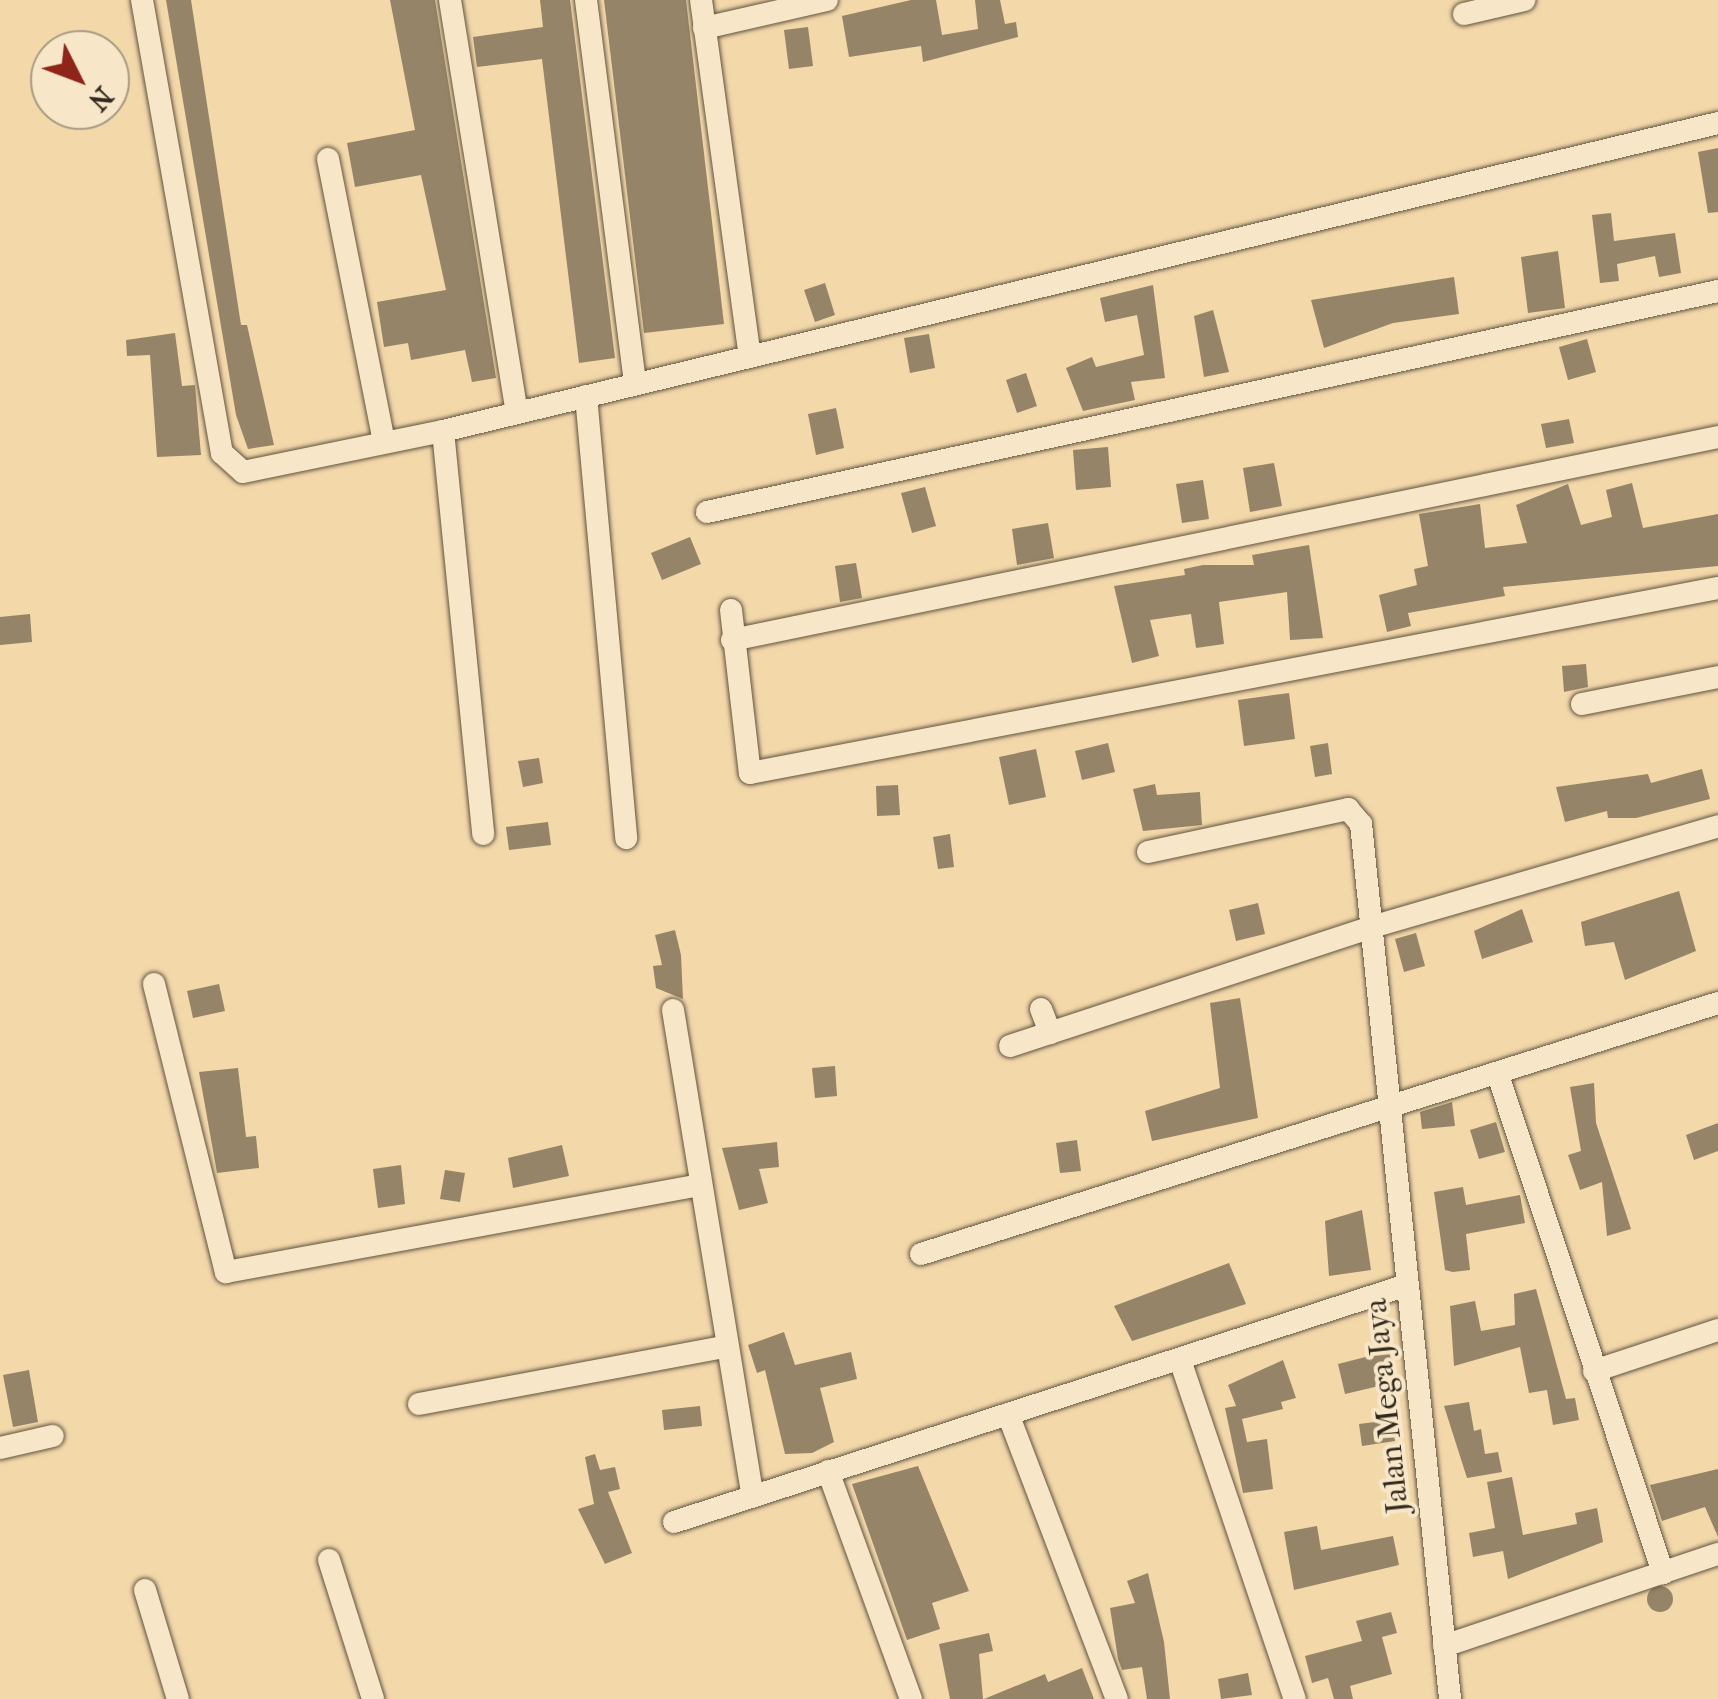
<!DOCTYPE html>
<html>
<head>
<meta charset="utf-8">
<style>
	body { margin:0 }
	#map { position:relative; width:1718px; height:1699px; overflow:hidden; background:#f3d8aa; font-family:"IM FELL French Canon",serif }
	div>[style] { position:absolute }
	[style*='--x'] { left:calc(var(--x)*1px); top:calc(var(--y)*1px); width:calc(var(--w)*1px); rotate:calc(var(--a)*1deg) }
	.building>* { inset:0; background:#958467 }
	.round { border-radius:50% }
	.roads { filter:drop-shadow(0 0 2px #615441) drop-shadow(0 0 2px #615441) }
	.street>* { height:22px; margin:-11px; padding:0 11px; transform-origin:11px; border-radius:11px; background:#f7e6c8 }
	span { translate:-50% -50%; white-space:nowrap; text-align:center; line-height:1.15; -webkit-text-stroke:8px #f7e6c8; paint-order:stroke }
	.street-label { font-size:32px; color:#30281e }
	.north { position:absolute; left:30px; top:30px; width:100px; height:100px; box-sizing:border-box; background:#f7e6c8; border:2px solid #a79a84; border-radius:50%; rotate:132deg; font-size:28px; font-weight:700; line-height:40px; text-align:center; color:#30281e }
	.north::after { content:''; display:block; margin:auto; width:35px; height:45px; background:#8f2418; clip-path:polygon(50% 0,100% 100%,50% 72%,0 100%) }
</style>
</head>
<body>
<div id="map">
	<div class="building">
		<div style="clip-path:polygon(166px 0,191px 0,241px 325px,247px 325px,274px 445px,248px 449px,236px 415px)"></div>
		<div style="clip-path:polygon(390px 0,435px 0,496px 378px,472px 382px,465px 350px,411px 360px,408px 343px,384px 347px,377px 302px,446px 290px,421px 175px,355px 187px,347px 143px,415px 130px)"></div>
		<div style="clip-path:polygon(540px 0,570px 0,615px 358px,579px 363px,542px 59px,477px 67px,473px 37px,543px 27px)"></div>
		<div style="clip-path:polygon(604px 0,686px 0,724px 324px,644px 333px)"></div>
		<div style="clip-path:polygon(911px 0,936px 0,942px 35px,978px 29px,975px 0,1000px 0,1005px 24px,1016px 22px,1018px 37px,923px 62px,921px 46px,849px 57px,842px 16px)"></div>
		<div style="clip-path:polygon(808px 27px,813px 66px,789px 69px,784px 30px)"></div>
		<div style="clip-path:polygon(1718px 148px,1718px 212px,1708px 213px,1698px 152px)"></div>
		<div style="clip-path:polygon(1611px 213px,1614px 241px,1675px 233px,1681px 273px,1659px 277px,1655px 256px,1617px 264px,1619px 281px,1600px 283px,1592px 215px)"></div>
		<div style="clip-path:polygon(1558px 251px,1565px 308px,1528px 313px,1521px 257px)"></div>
		<div style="clip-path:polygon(1454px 277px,1459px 314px,1393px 323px,1324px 348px,1311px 300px)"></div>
		<div style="clip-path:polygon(825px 283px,835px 315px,815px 322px,804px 290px)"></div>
		<div style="clip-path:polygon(1153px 285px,1165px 378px,1131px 382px,1135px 400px,1083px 411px,1066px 368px,1092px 357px,1096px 367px,1144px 355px,1137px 315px,1105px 322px,1100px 298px)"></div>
		<div style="clip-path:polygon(1213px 310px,1229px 372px,1204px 377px,1194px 316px)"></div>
		<div style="clip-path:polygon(175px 333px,182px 386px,195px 385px,201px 455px,157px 457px,150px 355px,127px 356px,126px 340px)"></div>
		<div style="clip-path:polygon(929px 334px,935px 368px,910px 373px,904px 338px)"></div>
		<div style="clip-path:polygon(1587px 339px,1596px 372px,1568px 380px,1559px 347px)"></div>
		<div style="clip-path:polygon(1026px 373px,1037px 406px,1017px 413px,1006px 380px)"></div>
		<div style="clip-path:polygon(836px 408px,844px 448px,816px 455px,808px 414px)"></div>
		<div style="clip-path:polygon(1569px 419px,1574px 443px,1546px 448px,1541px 424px)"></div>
		<div style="clip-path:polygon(1108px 447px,1111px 487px,1076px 490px,1073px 450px)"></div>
		<div style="clip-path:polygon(1274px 463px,1282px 506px,1250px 512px,1243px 468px)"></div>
		<div style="clip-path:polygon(1203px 480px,1209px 519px,1182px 523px,1176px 484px)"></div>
		<div style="clip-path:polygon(1632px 483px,1643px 528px,1718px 514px,1718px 566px,1503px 587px,1505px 596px,1408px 613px,1411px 626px,1387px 632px,1379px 595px,1417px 585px,1414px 569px,1428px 566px,1419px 514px,1480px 504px,1485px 548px,1527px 543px,1516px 505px,1568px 484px,1581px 525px,1612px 517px,1606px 490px)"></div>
		<div style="clip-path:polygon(925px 487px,936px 526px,912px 533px,901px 493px)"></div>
		<div style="clip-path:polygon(1048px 523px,1054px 558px,1017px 565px,1012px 529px)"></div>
		<div style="clip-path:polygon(690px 537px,701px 564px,662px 580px,651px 553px)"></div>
		<div style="clip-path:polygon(1309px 545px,1323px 638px,1290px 640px,1287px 592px,1219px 602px,1224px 644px,1196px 648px,1191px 614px,1150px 620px,1159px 656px,1132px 663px,1114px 586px,1185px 575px,1184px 569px,1203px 565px,1254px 565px,1252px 555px)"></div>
		<div style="clip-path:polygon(856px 563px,862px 598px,840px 602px,835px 566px)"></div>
		<div style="clip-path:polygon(30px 614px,32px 642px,0 645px,0 617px)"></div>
		<div style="clip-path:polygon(1586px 664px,1588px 687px,1564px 692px,1562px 666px)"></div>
		<div style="clip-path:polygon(1289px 693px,1295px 739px,1244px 746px,1238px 700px)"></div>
		<div style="clip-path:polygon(1108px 743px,1115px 772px,1082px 780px,1075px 751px)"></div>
		<div style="clip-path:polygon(1328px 743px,1332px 774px,1315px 777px,1310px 746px)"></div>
		<div style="clip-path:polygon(1036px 749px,1046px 797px,1009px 805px,999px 757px)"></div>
		<div style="clip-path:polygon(539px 758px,543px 783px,523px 787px,518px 761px)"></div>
		<div style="clip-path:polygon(1702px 769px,1710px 799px,1636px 818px,1608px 818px,1607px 811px,1565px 822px,1556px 787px,1648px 774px,1651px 783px)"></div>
		<div style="clip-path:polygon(1155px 784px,1157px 795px,1200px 792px,1202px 825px,1143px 831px,1133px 789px)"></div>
		<div style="clip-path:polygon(898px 785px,900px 815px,877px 816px,876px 786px)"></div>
		<div style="clip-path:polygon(548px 822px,551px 845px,509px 850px,506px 827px)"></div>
		<div style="clip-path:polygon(950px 834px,954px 867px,938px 869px,933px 837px)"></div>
		<div style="clip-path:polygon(1679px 891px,1696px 951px,1625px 980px,1614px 942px,1585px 946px,1581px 922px)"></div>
		<div style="clip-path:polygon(1258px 903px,1265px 934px,1236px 941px,1229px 910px)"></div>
		<div style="clip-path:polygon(1522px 909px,1533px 942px,1482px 959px,1474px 931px)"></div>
		<div style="clip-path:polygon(675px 930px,681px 955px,683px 999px,656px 988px,653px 966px,662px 965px,655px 935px)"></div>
		<div style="clip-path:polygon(1416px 933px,1425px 966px,1404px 972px,1395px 939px)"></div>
		<div style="clip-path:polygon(219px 984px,225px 1011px,193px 1018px,187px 991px)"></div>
		<div style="clip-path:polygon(1240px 998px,1258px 1118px,1152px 1141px,1145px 1111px,1220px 1088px,1210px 1003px)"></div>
		<div style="clip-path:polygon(835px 1066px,837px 1096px,815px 1098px,812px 1068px)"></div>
		<div style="clip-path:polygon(238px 1068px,246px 1137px,256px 1136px,259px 1168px,217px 1173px,199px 1072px)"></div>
		<div style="clip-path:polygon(1594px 1083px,1596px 1123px,1631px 1229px,1607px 1236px,1602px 1182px,1580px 1190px,1568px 1155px,1581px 1151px,1570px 1087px)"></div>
		<div style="clip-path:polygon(1452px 1102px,1455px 1126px,1422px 1129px,1420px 1112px)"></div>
		<div style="clip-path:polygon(1496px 1122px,1505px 1152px,1479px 1159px,1470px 1130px)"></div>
		<div style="clip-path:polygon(1718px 1123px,1718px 1151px,1694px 1160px,1686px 1135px)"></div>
		<div style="clip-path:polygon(1077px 1140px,1081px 1171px,1060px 1173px,1056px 1143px)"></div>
		<div style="clip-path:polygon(777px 1142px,779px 1167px,759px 1169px,768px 1203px,739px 1210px,722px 1148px)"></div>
		<div style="clip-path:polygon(562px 1145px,569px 1176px,513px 1188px,508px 1158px)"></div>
		<div style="clip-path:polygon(401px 1165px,405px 1204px,378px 1208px,373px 1169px)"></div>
		<div style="clip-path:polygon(445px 1170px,465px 1173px,460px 1202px,440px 1199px)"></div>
		<div style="clip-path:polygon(1463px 1187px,1466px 1205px,1520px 1195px,1525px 1223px,1466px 1234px,1470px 1270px,1453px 1272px,1445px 1270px,1434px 1192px)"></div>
		<div style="clip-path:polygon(1362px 1210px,1371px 1270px,1329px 1276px,1325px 1221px)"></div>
		<div style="clip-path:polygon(1229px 1263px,1246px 1304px,1132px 1341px,1114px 1306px)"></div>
		<div style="clip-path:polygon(1536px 1289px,1566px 1399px,1575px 1398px,1579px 1420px,1553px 1425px,1547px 1390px,1529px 1393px,1520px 1347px,1454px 1366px,1450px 1306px,1475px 1301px,1481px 1331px,1515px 1325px,1514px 1294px)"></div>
		<div style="clip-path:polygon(784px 1332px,795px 1365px,851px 1352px,857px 1379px,820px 1388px,834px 1442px,812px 1453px,785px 1454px,765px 1370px,757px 1373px,748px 1345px)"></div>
		<div style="clip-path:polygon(1389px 1351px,1396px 1382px,1345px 1394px,1338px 1364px)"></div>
		<div style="clip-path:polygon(1283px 1360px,1296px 1398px,1281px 1402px,1283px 1409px,1242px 1419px,1247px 1442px,1267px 1439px,1273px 1489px,1243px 1493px,1225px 1408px,1236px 1406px,1228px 1385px)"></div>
		<div style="clip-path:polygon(29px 1370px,38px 1422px,13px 1427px,3px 1375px)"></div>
		<div style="clip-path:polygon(1469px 1402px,1474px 1431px,1481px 1429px,1485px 1454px,1498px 1452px,1502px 1472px,1467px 1478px,1444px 1406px)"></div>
		<div style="clip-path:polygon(700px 1406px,702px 1426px,664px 1430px,662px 1410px)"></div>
		<div style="clip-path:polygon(1391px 1420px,1395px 1441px,1362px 1446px,1359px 1424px)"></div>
		<div style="clip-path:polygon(595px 1454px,600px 1470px,615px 1467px,620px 1489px,608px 1492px,632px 1553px,605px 1564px,578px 1509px,594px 1504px,585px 1457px)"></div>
		<div style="clip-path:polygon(918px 1466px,969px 1591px,932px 1603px,940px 1629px,907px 1640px,852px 1484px)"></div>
		<div style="clip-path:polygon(1718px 1469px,1718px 1537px,1705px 1507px,1662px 1521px,1650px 1485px)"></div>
		<div style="clip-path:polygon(1512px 1477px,1523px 1535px,1577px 1524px,1575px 1513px,1597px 1508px,1603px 1542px,1508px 1579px,1503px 1551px,1473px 1557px,1469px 1533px,1495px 1528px,1487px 1482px)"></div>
		<div style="clip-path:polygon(1317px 1526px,1321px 1550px,1393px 1536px,1399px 1565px,1294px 1590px,1284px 1532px)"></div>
		<div style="clip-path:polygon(1148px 1573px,1164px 1642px,1170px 1699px,1147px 1699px,1142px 1667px,1122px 1670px,1118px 1659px,1110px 1608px,1135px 1603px,1127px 1581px)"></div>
		<div class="round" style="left:1647px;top:1586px;width:26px;height:26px"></div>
		<div style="clip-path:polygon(1391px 1612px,1397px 1633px,1382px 1637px,1392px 1674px,1350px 1686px,1353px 1699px,1334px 1699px,1328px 1678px,1312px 1683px,1305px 1656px,1362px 1641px,1356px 1621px)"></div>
		<div style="clip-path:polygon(989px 1633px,993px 1651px,979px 1654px,983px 1699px,950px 1699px,939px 1644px)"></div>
		<div style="clip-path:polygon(1082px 1668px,1094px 1699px,984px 1699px,1045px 1674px,1048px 1682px)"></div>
		<div style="clip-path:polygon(1248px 1673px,1252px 1695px,1221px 1699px,1218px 1679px)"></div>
	</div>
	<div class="roads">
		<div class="street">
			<div style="--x:142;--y:0;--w:460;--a:80"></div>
			<div style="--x:222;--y:453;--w:28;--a:42"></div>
			<div style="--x:243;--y:472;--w:204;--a:-11.6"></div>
			<div style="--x:443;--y:431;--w:1312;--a:-13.58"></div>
			<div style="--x:450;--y:0;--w:417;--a:80.8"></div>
			<div style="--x:586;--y:0;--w:387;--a:82.7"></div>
			<div style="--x:701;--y:0;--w:360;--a:82.2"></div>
			<div style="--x:1464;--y:14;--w:62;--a:-13.1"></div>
			<div style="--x:704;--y:28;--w:126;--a:-12.8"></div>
			<div style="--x:328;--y:159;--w:288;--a:78.8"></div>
			<div style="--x:586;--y:396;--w:444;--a:84.8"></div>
			<div style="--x:443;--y:431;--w:405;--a:84.3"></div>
			<div style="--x:707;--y:512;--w:1035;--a:-12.33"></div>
			<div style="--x:731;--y:610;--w:164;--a:83.4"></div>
			<div style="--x:750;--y:773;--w:986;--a:-10.82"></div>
			<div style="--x:732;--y:640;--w:1007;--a:-11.63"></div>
			<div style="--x:1582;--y:704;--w:139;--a:-11.2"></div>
			<div style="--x:1148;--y:852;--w:205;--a:-12.1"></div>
			<div style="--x:1348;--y:809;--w:20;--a:49"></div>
			<div style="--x:1361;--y:824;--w:880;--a:84.19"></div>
			<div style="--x:154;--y:984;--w:297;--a:76"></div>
			<div style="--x:226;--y:1272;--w:482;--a:-10.4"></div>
			<div style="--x:1041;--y:1009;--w:26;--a:69"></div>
			<div style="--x:673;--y:1010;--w:486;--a:80.7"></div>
			<div style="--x:1010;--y:1046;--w:377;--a:-18.2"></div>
			<div style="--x:1368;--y:928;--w:365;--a:-16.2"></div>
			<div style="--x:1498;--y:1075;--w:525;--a:71.67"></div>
			<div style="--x:921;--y:1254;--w:836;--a:-17.48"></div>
			<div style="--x:1180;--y:1360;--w:358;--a:71.3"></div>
			<div style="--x:1594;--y:1371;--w:131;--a:-18.3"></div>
			<div style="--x:419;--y:1404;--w:309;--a:-10.6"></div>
			<div style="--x:1008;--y:1414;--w:305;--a:69.1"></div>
			<div style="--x:0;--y:1448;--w:54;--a:-12.8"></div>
			<div style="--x:828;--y:1471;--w:243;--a:70"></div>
			<div style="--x:674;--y:1522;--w:770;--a:-17.92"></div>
			<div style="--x:329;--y:1560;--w:146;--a:72.4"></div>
			<div style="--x:145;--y:1590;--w:114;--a:73.2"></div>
			<div style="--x:1444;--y:1646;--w:289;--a:-18.6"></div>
		</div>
	</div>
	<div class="street-label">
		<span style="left:1387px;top:1406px;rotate:-96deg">Jalan Mega Jaya</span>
	</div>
	<div class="north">N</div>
</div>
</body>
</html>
